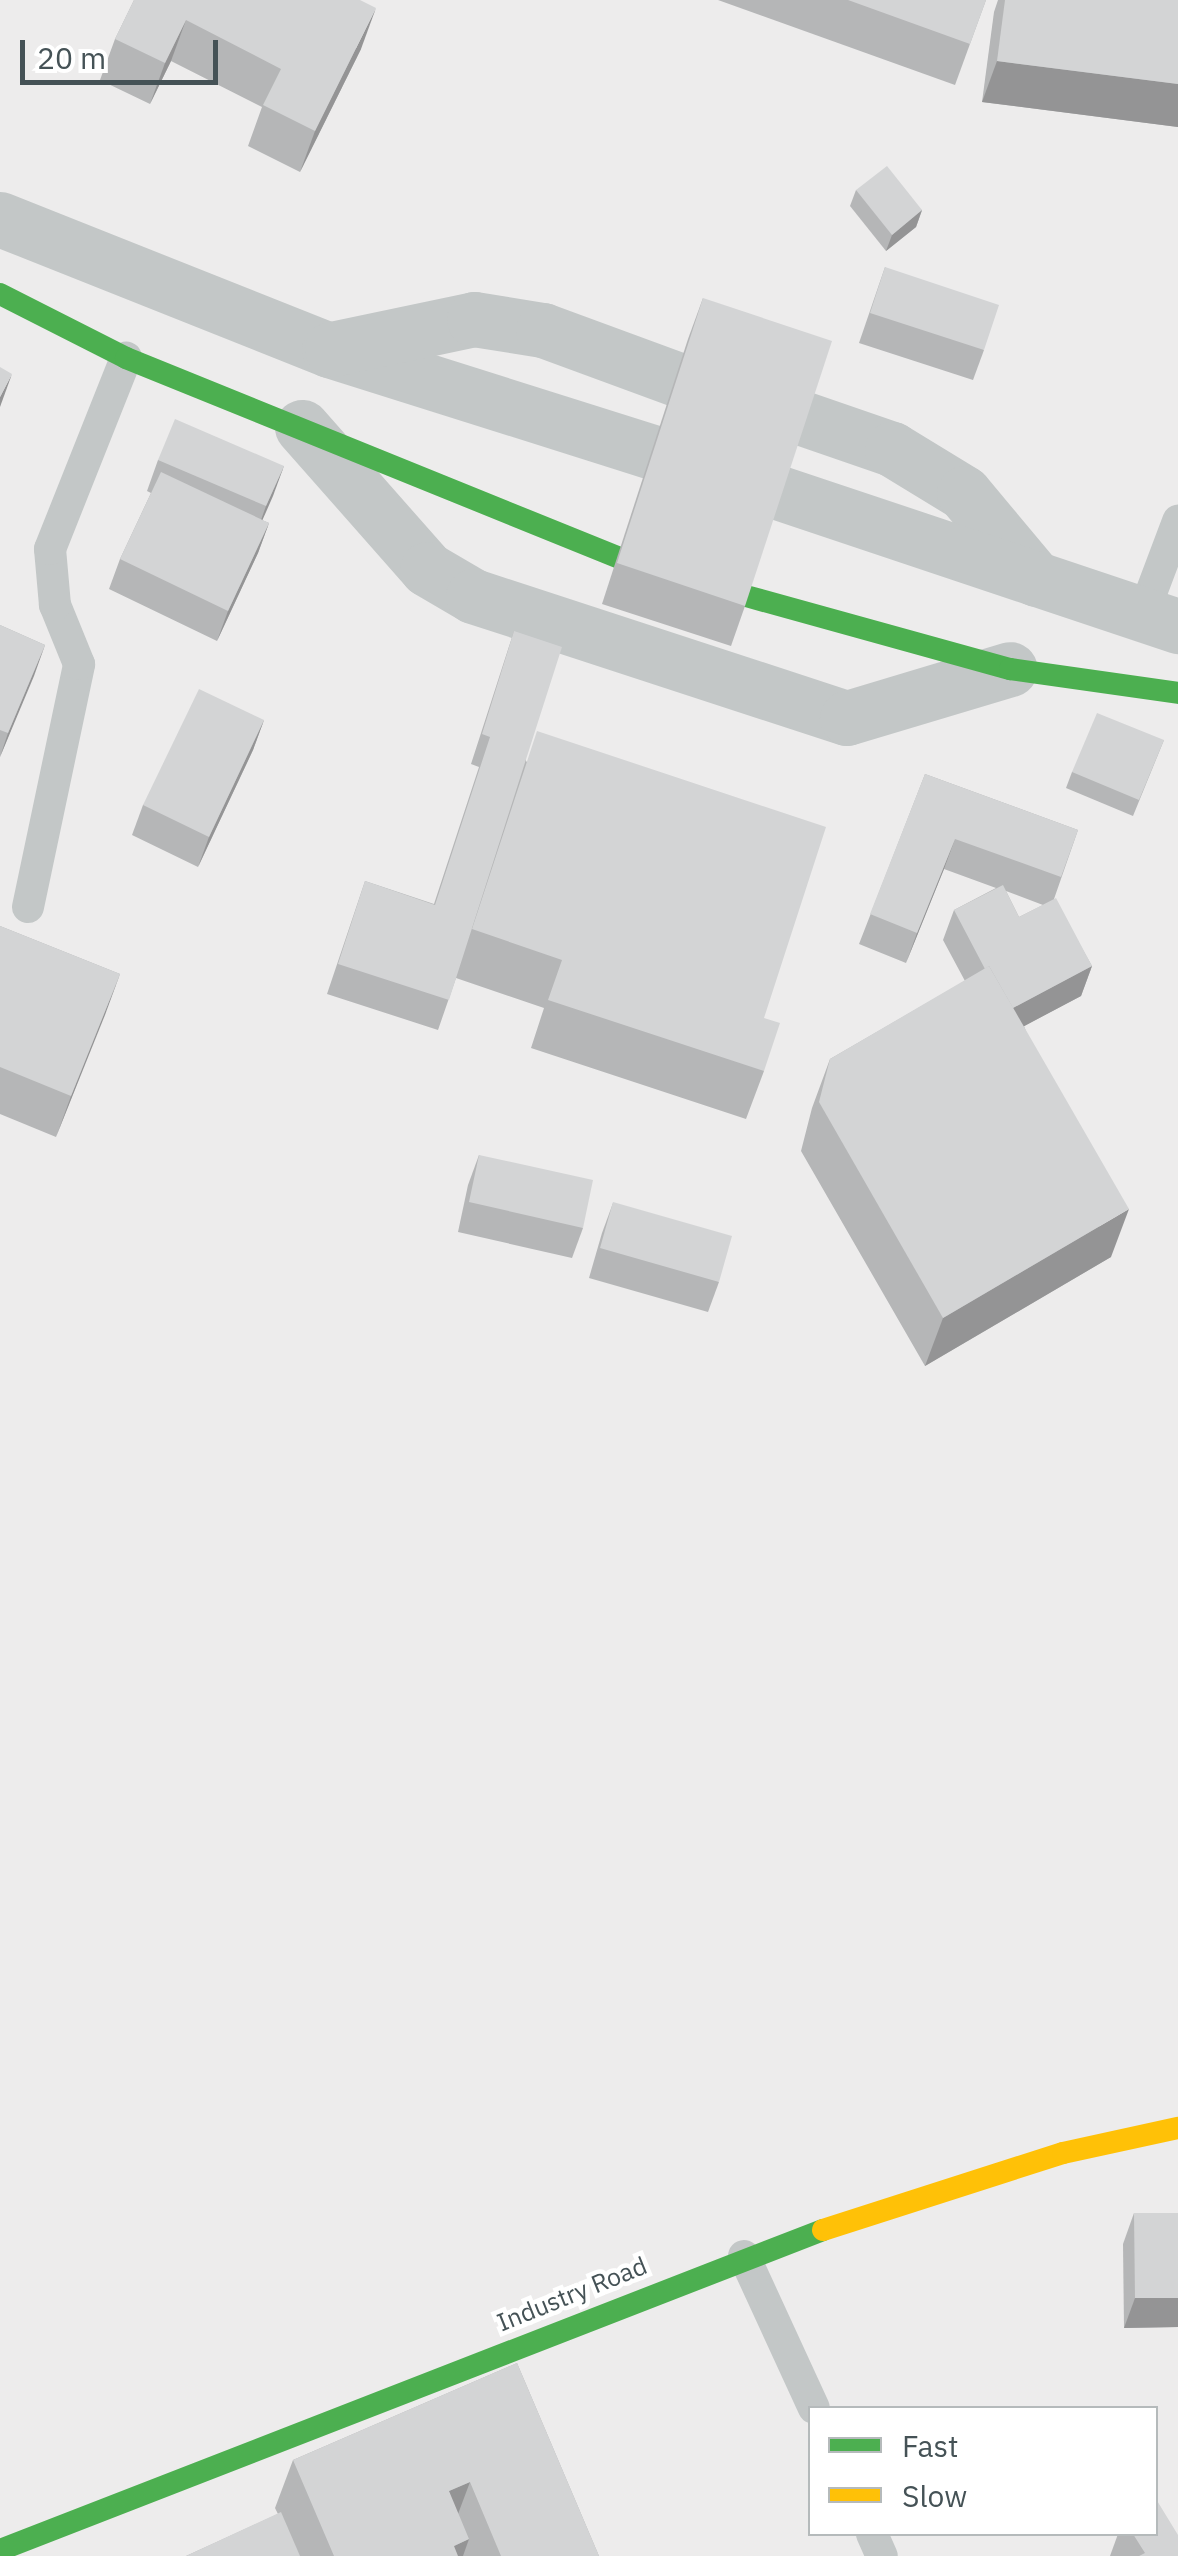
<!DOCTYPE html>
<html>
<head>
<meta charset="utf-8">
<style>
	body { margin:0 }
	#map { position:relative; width:1178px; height:2556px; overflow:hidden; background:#edecec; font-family:"IBM Plex Sans",sans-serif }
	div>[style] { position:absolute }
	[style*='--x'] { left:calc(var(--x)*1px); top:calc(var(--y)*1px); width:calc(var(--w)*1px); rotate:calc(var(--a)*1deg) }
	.lane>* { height:32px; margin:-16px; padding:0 16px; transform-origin:16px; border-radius:16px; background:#c3c7c7 }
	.street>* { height:55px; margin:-27.5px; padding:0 27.5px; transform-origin:27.5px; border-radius:27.5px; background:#c3c7c7 }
	.fast>* { height:22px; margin:-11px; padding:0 11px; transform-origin:11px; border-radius:11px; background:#4caf50 }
	.slow>* { height:22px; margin:-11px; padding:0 11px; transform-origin:11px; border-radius:11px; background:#ffc107 }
	.wall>* { inset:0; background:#b5b6b7 }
	.shaded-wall>* { inset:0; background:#949495 }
	.building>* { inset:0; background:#d3d4d5 }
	span { translate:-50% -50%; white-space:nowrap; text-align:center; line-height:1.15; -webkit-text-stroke:9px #fff; paint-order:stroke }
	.street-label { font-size:25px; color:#455256 }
	.legend { position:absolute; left:808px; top:2406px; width:350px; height:130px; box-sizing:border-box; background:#fff; border:2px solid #b5babb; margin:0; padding:12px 18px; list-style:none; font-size:30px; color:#455256 }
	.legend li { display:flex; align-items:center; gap:20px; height:50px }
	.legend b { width:50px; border:2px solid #b5babb }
	.scale { position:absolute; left:20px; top:40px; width:198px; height:45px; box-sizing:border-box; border:5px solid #455256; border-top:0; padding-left:12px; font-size:30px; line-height:35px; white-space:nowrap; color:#455256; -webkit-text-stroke:8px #fff; paint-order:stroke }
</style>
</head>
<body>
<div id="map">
	<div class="lane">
		<div style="--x:1142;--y:617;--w:103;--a:-69.4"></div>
		<div style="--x:28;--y:907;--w:248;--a:-78.1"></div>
		<div style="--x:79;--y:664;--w:64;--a:-112.1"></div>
		<div style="--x:55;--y:605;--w:56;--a:-95.1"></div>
		<div style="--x:50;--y:549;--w:206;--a:-68.3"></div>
		<div style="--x:744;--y:2256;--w:167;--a:65.3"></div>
		<div style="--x:872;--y:2534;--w:24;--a:66"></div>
	</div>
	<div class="street">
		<div style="--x:0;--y:219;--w:354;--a:21.7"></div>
		<div style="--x:329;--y:350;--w:339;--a:17.5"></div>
		<div style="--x:332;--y:349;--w:145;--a:-11.9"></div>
		<div style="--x:474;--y:319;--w:70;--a:9.1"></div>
		<div style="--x:543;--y:330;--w:142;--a:20.2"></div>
		<div style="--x:805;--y:419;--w:92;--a:19"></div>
		<div style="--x:892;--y:449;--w:84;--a:31.4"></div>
		<div style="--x:964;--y:493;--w:112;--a:50.1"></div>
		<div style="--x:302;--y:427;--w:189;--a:48.6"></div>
		<div style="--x:427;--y:569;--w:53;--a:30.4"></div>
		<div style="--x:473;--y:596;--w:393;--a:18.1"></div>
		<div style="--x:847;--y:718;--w:170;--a:-16.7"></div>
		<div style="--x:780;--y:493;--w:420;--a:18.5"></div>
	</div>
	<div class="fast">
		<div style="--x:0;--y:294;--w:141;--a:26.9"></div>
		<div style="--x:126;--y:358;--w:530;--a:22.06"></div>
		<div style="--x:746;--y:596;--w:274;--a:15.5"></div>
		<div style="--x:1010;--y:669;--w:170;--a:8.1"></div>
		<div style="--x:0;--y:2550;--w:883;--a:-21.25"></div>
	</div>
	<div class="slow">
		<div style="--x:823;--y:2230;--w:252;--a:-17.8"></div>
		<div style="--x:1063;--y:2153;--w:118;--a:-12.3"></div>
	</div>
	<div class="wall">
		<div style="clip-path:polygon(134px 0,361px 49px,300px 172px,248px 146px,262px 107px,171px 61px,150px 104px,100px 80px,115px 39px)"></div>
		<div style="clip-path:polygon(718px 0,986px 0,955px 85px)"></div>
		<div style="clip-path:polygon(998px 0,1178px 0,1178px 127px,982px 102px,994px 12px)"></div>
		<div style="clip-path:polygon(856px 190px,922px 210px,916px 227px,886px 251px,850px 206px)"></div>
		<div style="clip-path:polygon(885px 267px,984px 350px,973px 380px,859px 343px)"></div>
		<div style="clip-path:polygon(703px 298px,745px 606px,731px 646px,602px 604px,688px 339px)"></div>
		<div style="clip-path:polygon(158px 460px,284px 466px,262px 520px,269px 523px,258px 553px,217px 641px,109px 589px,120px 559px,151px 493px,147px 491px)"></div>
		<div style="clip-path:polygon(0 625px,45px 645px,0 757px)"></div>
		<div style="clip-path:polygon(514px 631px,526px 761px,764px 1018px,764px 1071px,746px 1119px,531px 1048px,544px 1008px,456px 978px,438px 1030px,327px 994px,365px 881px,434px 904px,479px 767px,471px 764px)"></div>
		<div style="clip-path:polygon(264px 720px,253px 750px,198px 867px,132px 835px,143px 805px)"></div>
		<div style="clip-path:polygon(1164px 740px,1133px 816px,1066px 788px,1072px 772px)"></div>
		<div style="clip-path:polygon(evenodd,925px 774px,1078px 830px,1054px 899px,1092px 966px,1081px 996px,1024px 1026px,1111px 1257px,925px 1366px,801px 1151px,812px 1108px,830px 1059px,965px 981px,943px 940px,954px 910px,996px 888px,944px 869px,906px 963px,859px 944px,925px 774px,1006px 891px,1043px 905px,1019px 917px,1006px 891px)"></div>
		<div style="clip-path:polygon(0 926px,120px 974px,56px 1137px,0 1114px)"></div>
		<div style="clip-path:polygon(479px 1155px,583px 1228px,572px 1258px,458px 1232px,468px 1185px)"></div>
		<div style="clip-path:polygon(613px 1203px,719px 1282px,708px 1312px,589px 1278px,602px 1233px)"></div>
		<div style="clip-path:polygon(1134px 2213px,1178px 2213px,1178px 2327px,1124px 2328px,1123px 2244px)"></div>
		<div style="clip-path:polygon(517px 2363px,599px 2556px,186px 2556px,278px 2514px,275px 2508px,293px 2460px)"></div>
		<div style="clip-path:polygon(1118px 2534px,1156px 2534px,1178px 2556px,1110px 2556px)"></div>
	</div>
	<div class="shaded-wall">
		<div style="clip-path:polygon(376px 8px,361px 49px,300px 172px,315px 131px)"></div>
		<div style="clip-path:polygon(186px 20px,171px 61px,150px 104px,165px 63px)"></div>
		<div style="clip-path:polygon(997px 61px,1178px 84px,1178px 127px,982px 102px)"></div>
		<div style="clip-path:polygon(922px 210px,916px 227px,886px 251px,892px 235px)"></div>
		<div style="clip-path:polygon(12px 374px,0 407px,0 397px)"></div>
		<div style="clip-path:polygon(284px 466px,273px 496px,255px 537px,266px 506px)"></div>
		<div style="clip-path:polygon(269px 523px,258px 553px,217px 641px,228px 611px)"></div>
		<div style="clip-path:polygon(45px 645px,34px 676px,0 757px,8px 733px)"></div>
		<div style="clip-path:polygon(264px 720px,253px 750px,198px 867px,209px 837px)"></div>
		<div style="clip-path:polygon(955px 839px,944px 869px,906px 963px,917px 933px)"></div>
		<div style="clip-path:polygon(1092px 966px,1081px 996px,996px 1041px,1007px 1011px)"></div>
		<div style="clip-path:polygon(120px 974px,105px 1015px,56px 1137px,71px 1096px)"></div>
		<div style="clip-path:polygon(1129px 1209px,1111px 1257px,925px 1366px,943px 1318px)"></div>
		<div style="clip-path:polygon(1135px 2298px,1178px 2298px,1178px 2327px,1124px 2328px)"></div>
		<div style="clip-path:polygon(470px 2482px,452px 2530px,449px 2491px)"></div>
		<div style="clip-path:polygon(469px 2539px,463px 2556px,450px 2556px,454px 2546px)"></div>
	</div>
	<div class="building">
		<div style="clip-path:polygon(134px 0,360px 0,376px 8px,315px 131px,263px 105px,281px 69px,186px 20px,165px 63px,115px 39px)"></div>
		<div style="clip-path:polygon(848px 0,986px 0,970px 44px)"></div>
		<div style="clip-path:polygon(1005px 0,1178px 0,1178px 84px,997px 61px)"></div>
		<div style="clip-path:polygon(887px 166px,922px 210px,892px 235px,856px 190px)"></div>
		<div style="clip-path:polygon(885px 267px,999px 305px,984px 350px,870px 313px)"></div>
		<div style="clip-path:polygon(703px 298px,832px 341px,745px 606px,617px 563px)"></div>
		<div style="clip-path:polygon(0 367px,12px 374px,0 397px)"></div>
		<div style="clip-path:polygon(175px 419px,284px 466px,266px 506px,158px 460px)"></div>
		<div style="clip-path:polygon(161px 472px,269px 523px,228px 611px,120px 559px)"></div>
		<div style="clip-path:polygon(0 625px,45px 645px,8px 733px,0 730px)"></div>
		<div style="clip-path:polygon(514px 631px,562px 647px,449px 1000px,338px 964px,365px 881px,435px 905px,490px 737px,482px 734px)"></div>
		<div style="clip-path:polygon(199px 689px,264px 720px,209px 837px,143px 805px)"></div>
		<div style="clip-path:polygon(1097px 713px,1164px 740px,1139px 800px,1072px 772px)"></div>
		<div style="clip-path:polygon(537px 731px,826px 827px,764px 1018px,780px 1023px,764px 1071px,548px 1000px,562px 960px,472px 929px)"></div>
		<div style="clip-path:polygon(925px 774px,1078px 830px,1061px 877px,955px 839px,917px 933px,870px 914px)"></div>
		<div style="clip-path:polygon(1003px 885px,1019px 917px,1056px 898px,1092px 966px,1013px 1008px,989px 966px,985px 969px,954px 910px)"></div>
		<div style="clip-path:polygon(0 926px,120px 974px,71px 1096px,0 1067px)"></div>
		<div style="clip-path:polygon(989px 966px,1129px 1209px,943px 1318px,819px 1102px,830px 1059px)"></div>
		<div style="clip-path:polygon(479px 1155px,593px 1180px,583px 1228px,469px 1202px)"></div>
		<div style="clip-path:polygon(613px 1202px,732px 1236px,719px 1282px,600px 1248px)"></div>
		<div style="clip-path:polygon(1134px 2213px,1178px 2213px,1178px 2298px,1135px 2298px)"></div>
		<div style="clip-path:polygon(517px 2363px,599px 2556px,501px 2556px,470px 2482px,449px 2491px,469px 2539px,454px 2546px,458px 2556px,334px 2556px,293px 2460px)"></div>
		<div style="clip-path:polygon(1156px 2499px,1178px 2535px,1178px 2556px,1139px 2556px,1145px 2553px,1133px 2534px,1156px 2534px)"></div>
		<div style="clip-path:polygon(281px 2512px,300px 2556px,186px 2556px)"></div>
	</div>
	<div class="street-label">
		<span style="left:572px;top:2294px;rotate:-22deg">Industry Road</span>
	</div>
	<ul class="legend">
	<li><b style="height:12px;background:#4caf50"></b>Fast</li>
	<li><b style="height:12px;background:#ffc107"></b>Slow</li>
	</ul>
	<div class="scale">20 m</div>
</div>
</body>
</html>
